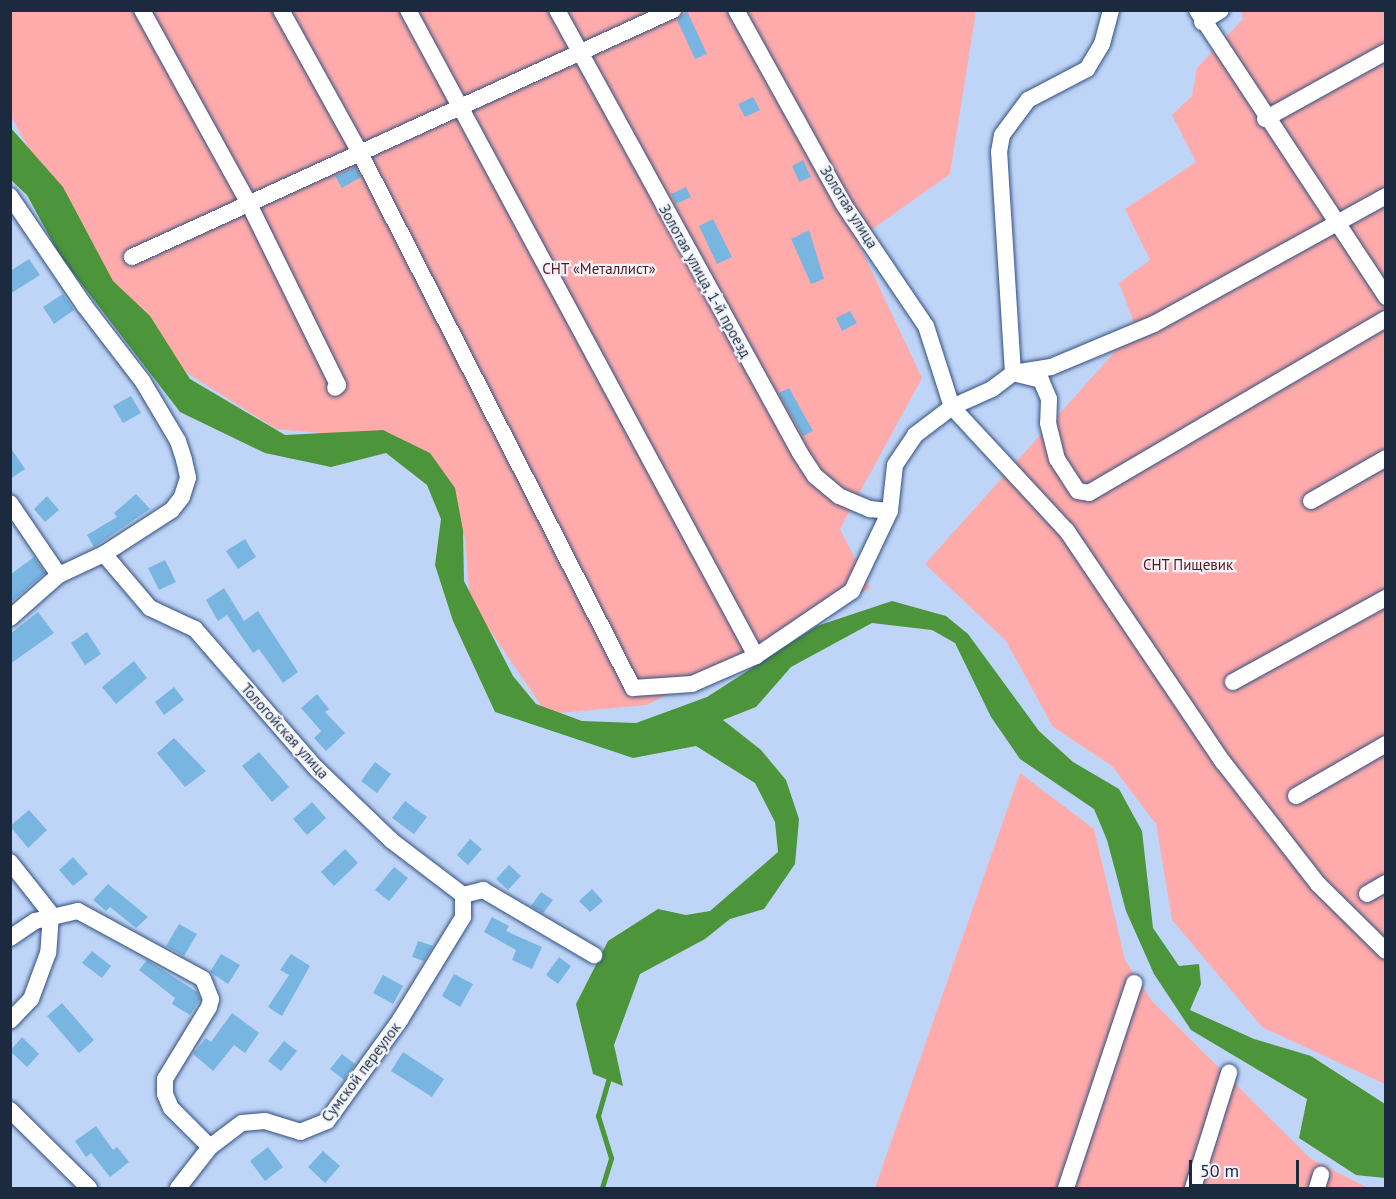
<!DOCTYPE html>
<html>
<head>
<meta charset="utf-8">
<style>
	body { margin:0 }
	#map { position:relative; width:1396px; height:1199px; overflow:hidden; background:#bfd5f7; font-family:"PT Sans",sans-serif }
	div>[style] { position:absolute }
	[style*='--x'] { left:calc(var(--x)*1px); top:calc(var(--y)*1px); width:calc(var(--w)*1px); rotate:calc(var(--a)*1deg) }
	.green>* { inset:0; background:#ffabab }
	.water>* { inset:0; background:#4c953a }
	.stream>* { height:4.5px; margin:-2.25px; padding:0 2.25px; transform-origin:2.25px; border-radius:2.25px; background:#4c953a }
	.building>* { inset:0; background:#78b6e1 }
	.roads { filter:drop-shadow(0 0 2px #314f80) drop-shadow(0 0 2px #314f80) }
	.minor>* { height:16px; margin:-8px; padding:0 8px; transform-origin:8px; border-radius:8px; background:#fff }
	span { translate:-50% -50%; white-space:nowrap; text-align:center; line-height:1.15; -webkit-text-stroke:4.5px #f1f4fa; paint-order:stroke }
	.street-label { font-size:15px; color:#1c2a40 }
	.park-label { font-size:15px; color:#5d131b }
	.frame { position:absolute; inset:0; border:12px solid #1c2a40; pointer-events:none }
	.scale { position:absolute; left:1189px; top:1160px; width:110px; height:27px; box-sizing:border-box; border:3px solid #1c2a40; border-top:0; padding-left:8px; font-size:18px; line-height:21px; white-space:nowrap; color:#1c2a40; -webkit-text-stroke:4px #f1f4fa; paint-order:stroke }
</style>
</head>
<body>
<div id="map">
	<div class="green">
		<div style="clip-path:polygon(10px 11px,976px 11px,950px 174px,857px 240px,922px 378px,840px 529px,870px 588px,647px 705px,547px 714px,470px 601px,465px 538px,439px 472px,355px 436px,276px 429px,187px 373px,88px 258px,11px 116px)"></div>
		<div style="clip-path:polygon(1241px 11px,1385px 11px,1385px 1084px,1262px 1027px,1172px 920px,1156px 824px,1112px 766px,1053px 727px,1006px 641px,925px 564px,1136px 328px,1119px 283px,1150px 260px,1125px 209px,1196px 162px,1172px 115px,1192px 96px,1197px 68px,1243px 19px)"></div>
		<div style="clip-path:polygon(1020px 773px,1094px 829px,1125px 960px,1152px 1001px,1311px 1159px,1368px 1188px,875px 1188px)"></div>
	</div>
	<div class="water">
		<div style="clip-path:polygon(10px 127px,63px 187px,113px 281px,150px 316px,190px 379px,285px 435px,383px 430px,430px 453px,455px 488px,463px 530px,464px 581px,513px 676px,536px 704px,582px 721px,636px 723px,707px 697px,817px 626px,892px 601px,946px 616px,968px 634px,1039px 731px,1073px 762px,1119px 789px,1142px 831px,1153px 928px,1179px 966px,1199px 964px,1201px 984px,1190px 1010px,1254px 1039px,1311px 1056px,1385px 1104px,1385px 1178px,1356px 1175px,1299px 1138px,1307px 1099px,1191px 1030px,1154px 974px,1126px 911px,1107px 840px,1094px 809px,1020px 759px,991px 717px,955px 643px,932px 630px,872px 623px,791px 667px,756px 707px,723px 720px,761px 750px,786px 780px,799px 819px,795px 864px,764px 909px,730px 919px,705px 939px,640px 974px,614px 1045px,623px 1086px,593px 1074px,576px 1004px,608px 941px,658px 909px,686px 915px,710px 911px,778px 852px,775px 822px,755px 783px,696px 746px,633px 758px,495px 712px,453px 621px,435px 565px,441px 519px,427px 485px,386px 453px,331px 467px,265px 453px,180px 412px,60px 256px,27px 195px,11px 180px)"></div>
	</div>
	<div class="stream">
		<div style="--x:602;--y:1188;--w:31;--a:-73"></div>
		<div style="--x:611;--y:1158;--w:44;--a:-107.2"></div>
		<div style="--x:598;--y:1116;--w:37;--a:-74"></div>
	</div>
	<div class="building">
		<div style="clip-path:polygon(687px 11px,707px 54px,695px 59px,677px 20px)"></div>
		<div style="clip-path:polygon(753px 97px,760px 110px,745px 117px,738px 104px)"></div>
		<div style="clip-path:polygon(803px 160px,811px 177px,799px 182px,792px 166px)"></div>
		<div style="clip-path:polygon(355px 167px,361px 177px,342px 188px,335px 176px)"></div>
		<div style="clip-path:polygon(686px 187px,691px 197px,676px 204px,671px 194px)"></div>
		<div style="clip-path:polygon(713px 219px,732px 257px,717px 264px,699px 226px)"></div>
		<div style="clip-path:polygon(809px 230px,824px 279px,811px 284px,791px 239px)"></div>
		<div style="clip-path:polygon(29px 259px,40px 275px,10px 294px,10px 271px)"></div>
		<div style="clip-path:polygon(63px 294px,74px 310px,54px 324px,43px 307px)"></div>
		<div style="clip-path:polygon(850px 311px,857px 323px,842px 331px,836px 318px)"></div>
		<div style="clip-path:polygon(789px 388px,813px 431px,803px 436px,779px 393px)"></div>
		<div style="clip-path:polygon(131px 396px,141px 413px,123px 423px,113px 406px)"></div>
		<div style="clip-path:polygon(10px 447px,25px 469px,10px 479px)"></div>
		<div style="clip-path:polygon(136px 494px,150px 509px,94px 547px,87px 535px,117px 517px,114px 513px)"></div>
		<div style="clip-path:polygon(47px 496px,59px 510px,45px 522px,34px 509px)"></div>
		<div style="clip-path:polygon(245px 539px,256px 557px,238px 569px,226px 551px)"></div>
		<div style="clip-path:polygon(34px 557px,45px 573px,10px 603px,10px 575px)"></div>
		<div style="clip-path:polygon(165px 560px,176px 582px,159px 590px,148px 568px)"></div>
		<div style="clip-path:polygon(224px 588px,244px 621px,258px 611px,298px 672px,283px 683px,259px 649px,253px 653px,227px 615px,218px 621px,206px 600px)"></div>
		<div style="clip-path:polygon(38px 612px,54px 633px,10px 664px,10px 634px)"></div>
		<div style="clip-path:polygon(87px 632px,101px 654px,85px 665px,71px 643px)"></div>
		<div style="clip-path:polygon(134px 661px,147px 678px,116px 704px,102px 687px)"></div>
		<div style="clip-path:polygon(174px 687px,184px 700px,164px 715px,155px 702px)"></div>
		<div style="clip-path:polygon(317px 694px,329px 709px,325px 712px,345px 733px,326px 751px,314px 738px,321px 731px,301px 708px)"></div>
		<div style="clip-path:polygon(174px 738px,206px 771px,185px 787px,157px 753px)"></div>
		<div style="clip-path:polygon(259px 752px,289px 787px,272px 802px,242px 766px)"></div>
		<div style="clip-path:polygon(375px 762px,391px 774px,377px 793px,361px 781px)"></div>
		<div style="clip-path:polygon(405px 801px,427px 817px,414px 834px,392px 818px)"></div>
		<div style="clip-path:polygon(312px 802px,326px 818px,307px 835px,293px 819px)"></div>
		<div style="clip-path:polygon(29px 810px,47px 830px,28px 848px,10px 826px)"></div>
		<div style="clip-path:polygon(470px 839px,482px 849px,468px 865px,457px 855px)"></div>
		<div style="clip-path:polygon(345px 849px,358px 863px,334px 886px,321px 872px)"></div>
		<div style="clip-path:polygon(73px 857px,88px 874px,73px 886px,59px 870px)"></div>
		<div style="clip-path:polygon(509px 865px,521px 876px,508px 890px,496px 879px)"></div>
		<div style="clip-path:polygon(394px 867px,408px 878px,389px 901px,375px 890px)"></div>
		<div style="clip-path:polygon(108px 884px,148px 917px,136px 928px,110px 907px,106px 911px,93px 900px)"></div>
		<div style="clip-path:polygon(592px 889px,603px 901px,590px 912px,579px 901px)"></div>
		<div style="clip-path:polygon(541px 892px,553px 900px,543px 913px,531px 906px)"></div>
		<div style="clip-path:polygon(492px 917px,509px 926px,506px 931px,542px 947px,532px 969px,512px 960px,516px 950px,484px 932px)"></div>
		<div style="clip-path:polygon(179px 924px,197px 934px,184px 956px,166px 946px)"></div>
		<div style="clip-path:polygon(418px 941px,433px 946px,424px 961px,412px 957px)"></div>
		<div style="clip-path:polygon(92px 951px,111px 966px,102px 978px,82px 963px)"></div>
		<div style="clip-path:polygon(221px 954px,240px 965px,228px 984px,210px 972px)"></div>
		<div style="clip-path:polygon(291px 954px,310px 966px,282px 1016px,268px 1007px,289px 975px,280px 970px)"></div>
		<div style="clip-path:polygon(559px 957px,571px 966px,558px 984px,546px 975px)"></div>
		<div style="clip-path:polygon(147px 960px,197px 992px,200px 999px,190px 1015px,172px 1004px,175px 998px,139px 970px)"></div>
		<div style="clip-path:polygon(454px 974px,473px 984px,460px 1007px,442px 996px)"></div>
		<div style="clip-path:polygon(383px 975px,403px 986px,393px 1004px,373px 993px)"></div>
		<div style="clip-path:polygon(62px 1003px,94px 1040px,79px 1053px,47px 1016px)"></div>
		<div style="clip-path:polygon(232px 1013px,259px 1033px,245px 1053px,234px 1045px,213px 1071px,193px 1054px,206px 1038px,211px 1042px)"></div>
		<div style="clip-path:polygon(22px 1037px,39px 1054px,27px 1067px,10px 1051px)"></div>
		<div style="clip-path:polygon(284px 1041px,297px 1051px,281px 1071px,268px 1061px)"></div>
		<div style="clip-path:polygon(403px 1052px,444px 1079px,432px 1097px,391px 1071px)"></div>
		<div style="clip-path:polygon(342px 1054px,355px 1064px,344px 1080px,330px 1069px)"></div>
		<div style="clip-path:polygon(96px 1126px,113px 1150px,117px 1147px,129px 1162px,110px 1177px,91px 1153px,86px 1157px,75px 1141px)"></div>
		<div style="clip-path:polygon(268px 1147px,283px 1167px,265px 1181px,250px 1161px)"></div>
		<div style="clip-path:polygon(323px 1151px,340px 1166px,325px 1183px,308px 1167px)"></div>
	</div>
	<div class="roads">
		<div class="minor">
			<div style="--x:142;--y:10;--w:222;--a:61.1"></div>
			<div style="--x:249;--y:204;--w:202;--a:63.8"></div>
			<div style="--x:338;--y:385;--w:4;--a:135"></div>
			<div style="--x:281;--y:10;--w:161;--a:61"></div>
			<div style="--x:359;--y:151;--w:603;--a:62.97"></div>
			<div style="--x:633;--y:688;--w:59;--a:-3.9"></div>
			<div style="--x:692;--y:684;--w:70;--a:-23.6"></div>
			<div style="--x:756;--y:656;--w:116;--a:-34.1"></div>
			<div style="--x:852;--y:591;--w:89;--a:-64.6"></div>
			<div style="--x:890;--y:511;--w:46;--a:-83.8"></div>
			<div style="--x:895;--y:465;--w:36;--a:-56"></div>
			<div style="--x:915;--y:435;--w:46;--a:-37.1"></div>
			<div style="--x:952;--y:407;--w:44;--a:-24.2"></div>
			<div style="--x:992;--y:389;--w:26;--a:-37"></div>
			<div style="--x:1013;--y:373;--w:221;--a:-93.6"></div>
			<div style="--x:999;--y:152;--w:17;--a:-80"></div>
			<div style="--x:1002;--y:135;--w:44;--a:-53.4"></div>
			<div style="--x:1028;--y:100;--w:67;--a:-27.7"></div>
			<div style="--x:1087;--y:69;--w:29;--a:-59"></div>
			<div style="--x:1102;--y:44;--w:35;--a:-75"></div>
			<div style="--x:408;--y:10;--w:734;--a:61.69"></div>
			<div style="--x:557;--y:10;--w:505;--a:61.25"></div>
			<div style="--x:800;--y:453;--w:27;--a:57"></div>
			<div style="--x:815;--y:476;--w:31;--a:40"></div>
			<div style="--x:839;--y:496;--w:34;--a:23"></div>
			<div style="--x:870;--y:509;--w:20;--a:6"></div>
			<div style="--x:736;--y:10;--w:223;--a:61"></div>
			<div style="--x:844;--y:205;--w:146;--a:55.9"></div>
			<div style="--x:926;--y:326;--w:85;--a:72.2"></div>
			<div style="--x:952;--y:407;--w:169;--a:47.2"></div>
			<div style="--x:1067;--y:531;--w:279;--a:56"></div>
			<div style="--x:1223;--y:762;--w:155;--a:52.1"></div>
			<div style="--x:1318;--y:884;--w:95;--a:44.6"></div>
			<div style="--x:1197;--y:10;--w:344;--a:56.6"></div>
			<div style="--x:1202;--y:22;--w:22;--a:-32"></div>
			<div style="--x:1265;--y:119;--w:138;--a:-29"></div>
			<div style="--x:10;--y:196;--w:132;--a:55.8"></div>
			<div style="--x:84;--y:305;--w:97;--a:52.5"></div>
			<div style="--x:143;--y:382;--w:69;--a:59.3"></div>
			<div style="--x:178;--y:441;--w:20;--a:72"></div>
			<div style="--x:184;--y:460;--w:18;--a:77"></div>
			<div style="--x:188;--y:478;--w:20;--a:108"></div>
			<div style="--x:182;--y:497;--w:16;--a:128"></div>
			<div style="--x:172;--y:510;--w:81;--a:147.1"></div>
			<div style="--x:1386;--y:196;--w:265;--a:151.1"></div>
			<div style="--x:1154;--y:324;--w:112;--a:157.3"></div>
			<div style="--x:1051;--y:367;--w:38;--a:171"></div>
			<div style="--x:1013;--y:373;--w:29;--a:14"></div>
			<div style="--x:1041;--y:380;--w:21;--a:67"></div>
			<div style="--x:1049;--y:399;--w:24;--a:92"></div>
			<div style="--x:1048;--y:423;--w:37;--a:76"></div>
			<div style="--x:1057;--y:459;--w:38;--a:57"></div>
			<div style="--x:1078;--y:491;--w:11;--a:10"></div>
			<div style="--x:1089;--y:493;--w:344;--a:-30.4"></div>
			<div style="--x:132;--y:257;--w:595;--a:-24.54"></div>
			<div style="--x:1311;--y:501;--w:86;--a:-29.8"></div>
			<div style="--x:10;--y:503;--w:87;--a:55.8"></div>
			<div style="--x:10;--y:618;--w:65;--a:-41.3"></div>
			<div style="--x:59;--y:575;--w:50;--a:-25"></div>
			<div style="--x:104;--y:554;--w:71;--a:49.6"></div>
			<div style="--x:150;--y:608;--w:50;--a:25"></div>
			<div style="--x:195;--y:629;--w:184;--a:49"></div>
			<div style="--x:316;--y:768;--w:105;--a:43.8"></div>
			<div style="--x:392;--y:841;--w:89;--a:37.3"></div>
			<div style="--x:463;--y:895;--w:21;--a:-14"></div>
			<div style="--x:483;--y:890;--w:129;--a:30.4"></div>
			<div style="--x:1233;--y:682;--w:175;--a:-28.8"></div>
			<div style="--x:1296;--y:796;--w:104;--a:-30"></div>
			<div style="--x:10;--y:862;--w:66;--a:51.7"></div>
			<div style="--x:51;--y:914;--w:39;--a:94"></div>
			<div style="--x:48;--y:953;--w:49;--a:110.3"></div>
			<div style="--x:31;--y:999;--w:30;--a:134"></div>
			<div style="--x:1367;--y:894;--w:22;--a:-30"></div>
			<div style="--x:10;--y:938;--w:30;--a:-34"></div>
			<div style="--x:35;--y:921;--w:44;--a:-13.1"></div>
			<div style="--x:78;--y:911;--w:142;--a:28.5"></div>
			<div style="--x:203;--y:979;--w:22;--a:68"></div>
			<div style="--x:211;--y:999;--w:8;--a:104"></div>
			<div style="--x:209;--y:1007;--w:84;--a:121.4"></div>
			<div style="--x:165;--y:1079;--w:15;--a:90"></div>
			<div style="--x:165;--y:1094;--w:15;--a:67"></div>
			<div style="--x:171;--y:1108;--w:55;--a:45"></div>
			<div style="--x:210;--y:1147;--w:40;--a:-37"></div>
			<div style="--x:242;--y:1123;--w:23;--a:-5"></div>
			<div style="--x:265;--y:1121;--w:37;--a:17"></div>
			<div style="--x:300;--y:1132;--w:29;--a:-22"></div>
			<div style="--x:327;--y:1121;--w:125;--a:-54.1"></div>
			<div style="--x:400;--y:1020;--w:121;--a:-58.5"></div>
			<div style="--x:463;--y:917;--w:22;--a:-90"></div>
			<div style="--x:10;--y:1110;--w:111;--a:44.6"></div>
			<div style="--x:178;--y:1188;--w:52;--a:-52"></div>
			<div style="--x:1066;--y:1188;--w:216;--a:-71.6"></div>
			<div style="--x:1193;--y:1188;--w:121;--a:-72.6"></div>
			<div style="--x:1317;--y:1188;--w:14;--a:-73"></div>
		</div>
	</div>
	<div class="street-label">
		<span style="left:849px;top:207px;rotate:58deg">Золотая улица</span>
		<span style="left:705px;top:281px;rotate:61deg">Золотая улица, 1-й проезд</span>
		<span style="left:285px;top:731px;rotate:48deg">Тологойская улица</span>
		<span style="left:361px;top:1072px;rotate:-53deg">Сумской переулок</span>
	</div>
	<div class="park-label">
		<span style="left:599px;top:269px">СНТ «Металлист»</span>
		<span style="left:1188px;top:565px">СНТ Пищевик</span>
	</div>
	<div class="frame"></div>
	<div class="scale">50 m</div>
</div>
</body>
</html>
